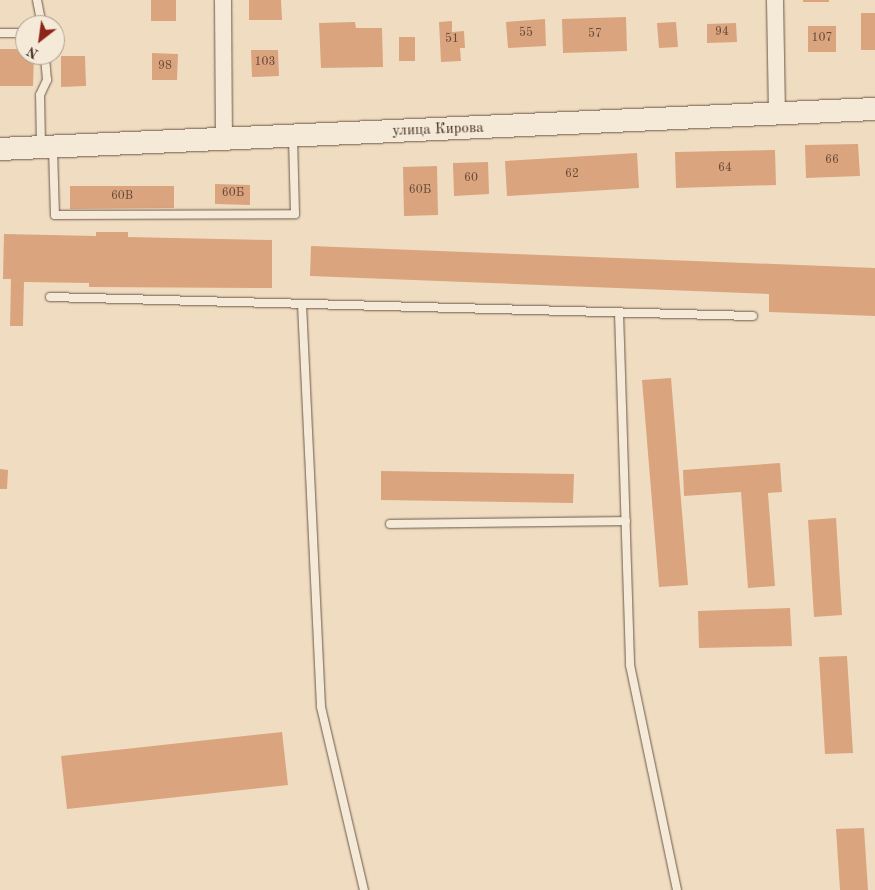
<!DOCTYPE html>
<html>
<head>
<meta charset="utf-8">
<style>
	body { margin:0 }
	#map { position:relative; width:875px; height:890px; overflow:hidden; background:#f0ddc1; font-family:"Old Standard TT",serif }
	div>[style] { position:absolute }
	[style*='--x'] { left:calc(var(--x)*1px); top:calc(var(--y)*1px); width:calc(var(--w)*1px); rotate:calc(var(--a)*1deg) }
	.building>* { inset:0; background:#daa47e }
	.roads { filter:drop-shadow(0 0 1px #6d5849) drop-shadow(0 0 1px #6d5849) }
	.lane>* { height:8px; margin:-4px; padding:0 4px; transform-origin:4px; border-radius:4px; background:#f5e9d7 }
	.street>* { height:16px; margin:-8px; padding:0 8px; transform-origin:8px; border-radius:8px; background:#f5e9d7 }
	.secondary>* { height:22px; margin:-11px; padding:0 11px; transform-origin:11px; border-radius:11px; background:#f5e9d7 }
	span { translate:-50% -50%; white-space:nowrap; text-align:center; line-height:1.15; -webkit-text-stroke:5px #f5e9d7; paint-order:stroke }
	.number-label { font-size:12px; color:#674938 }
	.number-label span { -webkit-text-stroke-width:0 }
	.street-label { font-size:15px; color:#412b21 }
	.north { position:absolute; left:15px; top:15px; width:50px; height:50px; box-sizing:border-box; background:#f5e9d7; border:1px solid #ad9d8e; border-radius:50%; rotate:210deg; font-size:14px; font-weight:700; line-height:20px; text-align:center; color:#412b21 }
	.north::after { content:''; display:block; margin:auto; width:18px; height:22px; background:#8f2418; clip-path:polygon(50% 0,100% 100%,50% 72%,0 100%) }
</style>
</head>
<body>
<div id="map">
	<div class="building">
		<div style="clip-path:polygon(151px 0,176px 0,176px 21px,151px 21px)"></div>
		<div style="clip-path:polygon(249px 0,281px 0,282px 20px,249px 20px)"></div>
		<div style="clip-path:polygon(803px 0,829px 0,829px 2px,803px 2px)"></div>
		<div style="clip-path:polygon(861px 13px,875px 13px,875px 50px,861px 50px)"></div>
		<div style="clip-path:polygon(626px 17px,627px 51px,563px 53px,562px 19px)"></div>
		<div style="clip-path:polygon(545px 19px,546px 46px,508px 48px,506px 22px)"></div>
		<div style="clip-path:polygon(452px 21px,452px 32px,464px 31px,465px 48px,460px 48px,461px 61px,441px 62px,439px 22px)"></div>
		<div style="clip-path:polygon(355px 22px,356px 28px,382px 28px,383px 67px,321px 68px,319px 23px)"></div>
		<div style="clip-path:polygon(676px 22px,678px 47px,659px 48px,657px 23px)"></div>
		<div style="clip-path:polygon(736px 23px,737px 42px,707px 43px,707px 24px)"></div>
		<div style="clip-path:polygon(808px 26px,836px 26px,836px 52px,808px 52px)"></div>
		<div style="clip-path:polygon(399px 37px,415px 37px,415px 61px,399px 61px)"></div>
		<div style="clip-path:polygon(0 49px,25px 49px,25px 55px,34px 55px,33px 86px,0 86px)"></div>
		<div style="clip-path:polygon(251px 50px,278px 50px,279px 76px,252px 77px)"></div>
		<div style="clip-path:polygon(152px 53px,178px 54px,177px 80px,152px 80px)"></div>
		<div style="clip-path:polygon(61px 56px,85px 56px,86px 86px,61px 87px)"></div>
		<div style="clip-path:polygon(858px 144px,860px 176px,806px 178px,805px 145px)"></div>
		<div style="clip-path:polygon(775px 150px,776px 185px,676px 188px,675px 152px)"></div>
		<div style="clip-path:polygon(637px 153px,639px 188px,507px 196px,505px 161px)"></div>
		<div style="clip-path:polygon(488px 162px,489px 194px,454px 196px,453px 163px)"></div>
		<div style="clip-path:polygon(437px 166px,438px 215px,404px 216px,403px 167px)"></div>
		<div style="clip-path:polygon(215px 184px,250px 185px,250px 205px,215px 204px)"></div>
		<div style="clip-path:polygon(70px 186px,174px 186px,174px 208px,70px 209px)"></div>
		<div style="clip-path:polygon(96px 232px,128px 232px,128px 237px,272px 240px,272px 288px,89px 287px,89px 283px,24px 282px,23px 326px,10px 326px,11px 279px,3px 279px,4px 234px,96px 236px)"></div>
		<div style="clip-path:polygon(311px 246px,875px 268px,875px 316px,769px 312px,769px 294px,310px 276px)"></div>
		<div style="clip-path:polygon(671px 378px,688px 585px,659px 587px,642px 380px)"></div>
		<div style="clip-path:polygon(780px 463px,782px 492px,768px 493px,775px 586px,748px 588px,741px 492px,684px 496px,683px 470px)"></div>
		<div style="clip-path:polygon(0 469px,8px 470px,7px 489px,0 489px)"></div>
		<div style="clip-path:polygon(381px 471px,574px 474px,573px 503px,381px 500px)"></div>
		<div style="clip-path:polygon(836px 518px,842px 615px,814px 617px,808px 520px)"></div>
		<div style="clip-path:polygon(790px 608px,792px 646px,699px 648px,698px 611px)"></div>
		<div style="clip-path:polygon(847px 656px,853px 753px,825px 754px,819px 657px)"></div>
		<div style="clip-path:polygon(282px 732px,288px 785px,67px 809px,61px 756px)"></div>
		<div style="clip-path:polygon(864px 828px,868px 890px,840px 890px,836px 829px)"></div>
	</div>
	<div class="roads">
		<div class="lane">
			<div style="--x:37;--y:0;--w:25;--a:79"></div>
			<div style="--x:0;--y:33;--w:25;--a:0"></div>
			<div style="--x:41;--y:145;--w:50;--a:-91.1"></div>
			<div style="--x:40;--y:95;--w:17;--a:-65"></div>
			<div style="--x:47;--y:80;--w:25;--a:-95"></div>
			<div style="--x:53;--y:149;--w:66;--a:88.3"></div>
			<div style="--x:55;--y:215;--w:240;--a:-0.2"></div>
			<div style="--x:295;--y:214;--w:75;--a:-91.5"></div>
			<div style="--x:50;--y:297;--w:703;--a:1.55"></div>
			<div style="--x:302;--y:304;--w:403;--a:87.3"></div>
			<div style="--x:321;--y:707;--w:188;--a:76.8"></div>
			<div style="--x:619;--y:312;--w:353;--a:88.2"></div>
			<div style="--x:630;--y:665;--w:230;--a:78.2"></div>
			<div style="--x:390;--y:524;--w:236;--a:-0.7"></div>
		</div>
		<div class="street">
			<div style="--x:223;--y:0;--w:140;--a:89.6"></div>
			<div style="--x:775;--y:0;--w:116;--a:89"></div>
		</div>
		<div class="secondary">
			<div style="--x:0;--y:149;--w:876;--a:-2.62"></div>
		</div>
	</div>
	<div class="number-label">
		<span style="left:722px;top:33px">94</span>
		<span style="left:526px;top:34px">55</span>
		<span style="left:595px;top:35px">57</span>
		<span style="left:822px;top:39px">107</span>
		<span style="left:452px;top:40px">51</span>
		<span style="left:265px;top:63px">103</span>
		<span style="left:165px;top:67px">98</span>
		<span style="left:832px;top:161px">66</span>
		<span style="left:725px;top:169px">64</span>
		<span style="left:572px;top:175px">62</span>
		<span style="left:471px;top:179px">60</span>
		<span style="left:420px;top:191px">60Б</span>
		<span style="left:233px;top:194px">60Б</span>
		<span style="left:122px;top:197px">60В</span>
	</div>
	<div class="street-label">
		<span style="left:438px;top:130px;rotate:-2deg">улица Кирова</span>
	</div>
	<div class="north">N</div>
</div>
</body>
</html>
